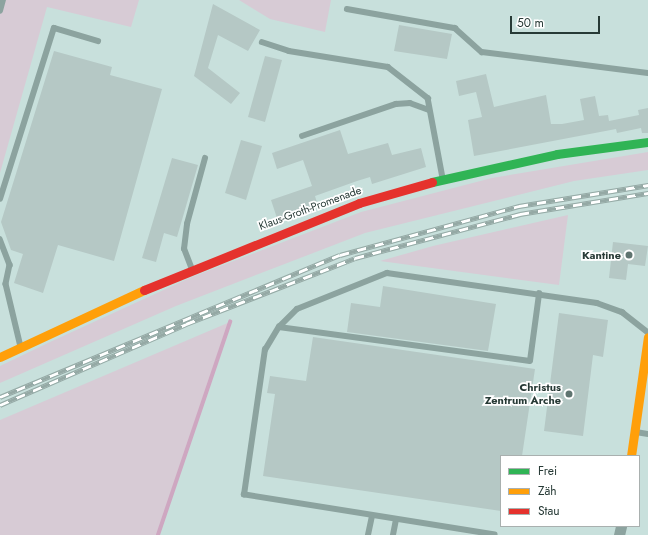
<!DOCTYPE html>
<html>
<head>
<meta charset="utf-8">
<style>
	body { margin:0 }
	#map { position:relative; width:648px; height:535px; overflow:hidden; background:#c8e0dc; font-family:Jost,sans-serif }
	div>[style] { position:absolute }
	[style*='--x'] { left:calc(var(--x)*1px); top:calc(var(--y)*1px); width:calc(var(--w)*1px); rotate:calc(var(--a)*1deg) }
	.green>* { inset:0; background:#d7cbd5 }
	.stream>* { height:3.5px; margin:-1.75px; padding:0 1.75px; transform-origin:1.75px; border-radius:1.75px; background:#cea7c1 }
	.building>* { inset:0; background:#b5c8c5 }
	.lane>* { height:5.5px; margin:-2.75px; padding:0 2.75px; transform-origin:2.75px; border-radius:2.75px; background:#8ca39f }
	.street>* { height:11px; margin:-5.5px; padding:0 5.5px; transform-origin:5.5px; border-radius:5.5px; background:#8ca39f }
	.fast>* { height:9px; margin:-4.5px; padding:0 4.5px; transform-origin:4.5px; border-radius:4.5px; background:#30b455 }
	.slow>* { height:9px; margin:-4.5px; padding:0 4.5px; transform-origin:4.5px; border-radius:4.5px; background:#ff9f0a }
	.jam>* { height:9px; margin:-4.5px; padding:0 4.5px; transform-origin:4.5px; border-radius:4.5px; background:#e5322d }
	.rail>* { height:4.5px; margin-top:-2.25px; transform-origin:0; background:repeating-linear-gradient(90deg,#fff 0 9px,#95a9a5 0 18px); box-sizing:border-box; border-block:1px solid #95a9a5 }
	.dots>* { width:11px; height:11px; translate:-50% -50%; box-sizing:border-box; border:2px solid #fff; border-radius:50% }
	span { translate:-50% -50%; white-space:nowrap; text-align:center; line-height:1.15; -webkit-text-stroke:3.5px #fff; paint-order:stroke }
	.street-label { font-size:11px; color:#273a36 }
	.poi-label { font-size:11px; color:#273a36; font-weight:700 }
	.right { translate:-100% -50%; text-align:right }
	.legend { position:absolute; left:500px; top:455px; width:140px; height:72px; box-sizing:border-box; background:#fff; border:1px solid #a9b0af; margin:0; padding:5px 7px; list-style:none; font-size:12px; color:#273a36 }
	.legend li { display:flex; align-items:center; gap:8px; height:20px }
	.legend b { width:20px; border:1px solid #a9b0af }
	.scale { position:absolute; left:510px; top:16px; width:90px; height:18px; box-sizing:border-box; border:2px solid #273a36; border-top:0; padding-left:5px; font-size:12px; line-height:14px; white-space:nowrap; color:#273a36; -webkit-text-stroke:3px #fff; paint-order:stroke }
</style>
</head>
<body>
<div id="map">
	<div class="green">
		<div style="clip-path:polygon(0 0,139px 0,131px 27px,47px 7px,0 173px)"></div>
		<div style="clip-path:polygon(239px 0,331px 0,325px 32px,270px 19px)"></div>
		<div style="clip-path:polygon(648px 152px,648px 170px,574px 181px,365px 233px,176px 306px,0 383px,0 366px,50px 342px,192px 277px,361px 212px,492px 178px)"></div>
		<div style="clip-path:polygon(568px 215px,559px 285px,380px 261px,433px 246px)"></div>
		<div style="clip-path:polygon(230px 322px,158px 535px,0 535px,0 420px)"></div>
	</div>
	<div class="stream">
		<div style="--x:158;--y:535;--w:225;--a:-71.3"></div>
	</div>
	<div class="building">
		<div style="clip-path:polygon(213px 4px,260px 30px,248px 51px,218px 35px,208px 68px,240px 93px,231px 104px,194px 76px)"></div>
		<div style="clip-path:polygon(399px 25px,452px 34px,447px 59px,394px 51px)"></div>
		<div style="clip-path:polygon(54px 51px,112px 67px,110px 75px,162px 89px,114px 261px,58px 245px,43px 293px,14px 283px,23px 254px,11px 250px,1px 222px)"></div>
		<div style="clip-path:polygon(265px 56px,282px 60px,265px 122px,248px 117px)"></div>
		<div style="clip-path:polygon(486px 74px,494px 107px,546px 95px,551px 124px,562px 124px,584px 120px,580px 99px,595px 96px,599px 116px,608px 115px,609px 121px,639px 115px,638px 110px,648px 108px,648px 133px,642px 133px,641px 128px,617px 133px,616px 129px,474px 156px,468px 120px,482px 117px,476px 92px,459px 96px,456px 81px)"></div>
		<div style="clip-path:polygon(340px 130px,348px 154px,388px 143px,392px 155px,421px 148px,426px 167px,372px 184px,370px 177px,357px 181px,315px 196px,318px 206px,277px 218px,271px 200px,312px 186px,303px 160px,277px 169px,272px 153px)"></div>
		<div style="clip-path:polygon(241px 140px,262px 146px,246px 200px,225px 193px)"></div>
		<div style="clip-path:polygon(172px 158px,198px 165px,177px 237px,164px 233px,156px 262px,142px 258px)"></div>
		<div style="clip-path:polygon(613px 242px,648px 246px,645px 266px,628px 264px,626px 280px,609px 278px)"></div>
		<div style="clip-path:polygon(383px 286px,496px 304px,488px 351px,347px 332px,351px 303px,380px 307px)"></div>
		<div style="clip-path:polygon(559px 313px,608px 320px,603px 357px,593px 355px,583px 436px,544px 431px)"></div>
		<div style="clip-path:polygon(313px 337px,535px 369px,522px 456px,501px 456px,501px 511px,263px 476px,275px 394px,267px 393px,270px 376px,306px 381px)"></div>
	</div>
	<div class="lane">
		<div style="--x:347;--y:9;--w:110;--a:10"></div>
		<div style="--x:455;--y:28;--w:36;--a:42"></div>
		<div style="--x:482;--y:52;--w:167;--a:7.2"></div>
		<div style="--x:0;--y:11;--w:11;--a:-75"></div>
		<div style="--x:262;--y:42;--w:28;--a:18"></div>
		<div style="--x:289;--y:51;--w:100;--a:9.2"></div>
		<div style="--x:388;--y:67;--w:51;--a:37.8"></div>
		<div style="--x:428;--y:98;--w:81;--a:79.4"></div>
		<div style="--x:302;--y:136;--w:99;--a:-18.8"></div>
		<div style="--x:396;--y:104;--w:14;--a:-4"></div>
		<div style="--x:410;--y:103;--w:20;--a:20"></div>
		<div style="--x:0;--y:199;--w:179;--a:-72.5"></div>
		<div style="--x:54;--y:28;--w:46;--a:16.5"></div>
		<div style="--x:0;--y:239;--w:28;--a:69"></div>
		<div style="--x:10;--y:265;--w:19;--a:102"></div>
		<div style="--x:6;--y:284;--w:65;--a:76.6"></div>
		<div style="--x:191;--y:267;--w:19;--a:-111"></div>
		<div style="--x:184;--y:249;--w:25;--a:-83"></div>
		<div style="--x:187;--y:224;--w:68;--a:-74.7"></div>
		<div style="--x:279;--y:327;--w:253;--a:7.7"></div>
		<div style="--x:530;--y:361;--w:68;--a:-82.3"></div>
		<div style="--x:636;--y:432;--w:12;--a:9"></div>
		<div style="--x:368;--y:535;--w:19;--a:-78"></div>
		<div style="--x:393;--y:535;--w:15;--a:-79"></div>
		<div style="--x:495;--y:535;--w:254;--a:-170.9"></div>
		<div style="--x:244;--y:495;--w:147;--a:-81.8"></div>
		<div style="--x:265;--y:350;--w:27;--a:-59"></div>
		<div style="--x:279;--y:327;--w:25;--a:-45"></div>
		<div style="--x:297;--y:309;--w:97;--a:-21.8"></div>
		<div style="--x:387;--y:273;--w:212;--a:8.1"></div>
		<div style="--x:597;--y:303;--w:27;--a:20"></div>
		<div style="--x:622;--y:312;--w:33;--a:38"></div>
	</div>
	<div class="street">
		<div style="--x:619;--y:535;--w:9;--a:-77"></div>
	</div>
	<div class="fast">
		<div style="--x:432;--y:182;--w:128;--a:-12.6"></div>
		<div style="--x:557;--y:154;--w:92;--a:-7.5"></div>
	</div>
	<div class="slow">
		<div style="--x:0;--y:357;--w:159;--a:-25"></div>
		<div style="--x:631;--y:456;--w:120;--a:-81.9"></div>
	</div>
	<div class="jam">
		<div style="--x:144;--y:290;--w:232;--a:-22"></div>
		<div style="--x:359;--y:203;--w:76;--a:-16"></div>
	</div>
	<div class="rail">
		<div style="--x:0;--y:397;--w:368;--a:-22.7"></div>
		<div style="--x:340;--y:255;--w:186;--a:-15.3"></div>
		<div style="--x:519;--y:206;--w:131;--a:-9.2"></div>
		<div style="--x:0;--y:405;--w:203;--a:-23.5"></div>
		<div style="--x:186;--y:324;--w:181;--a:-21.3"></div>
		<div style="--x:355;--y:258;--w:171;--a:-14.9"></div>
		<div style="--x:520;--y:214;--w:130;--a:-9.3"></div>
	</div>
	<div class="dots">
		<div style="left:629px;top:255px;background:#5f7470"></div>
		<div style="left:569px;top:394px;background:#5f7470"></div>
	</div>
	<div class="street-label">
		<span style="left:310px;top:208px;rotate:-20deg">Klaus-Groth-Promenade</span>
	</div>
	<div class="poi-label">
		<span class="right" style="left:621px;top:255px">Kantine</span>
		<span class="right" style="left:561px;top:394px">Christus<br>Zentrum Arche</span>
	</div>
	<ul class="legend">
	<li><b style="height:5px;background:#30b455"></b>Frei</li>
	<li><b style="height:5px;background:#ff9f0a"></b>Zäh</li>
	<li><b style="height:5px;background:#e5322d"></b>Stau</li>
	</ul>
	<div class="scale">50 m</div>
</div>
</body>
</html>
